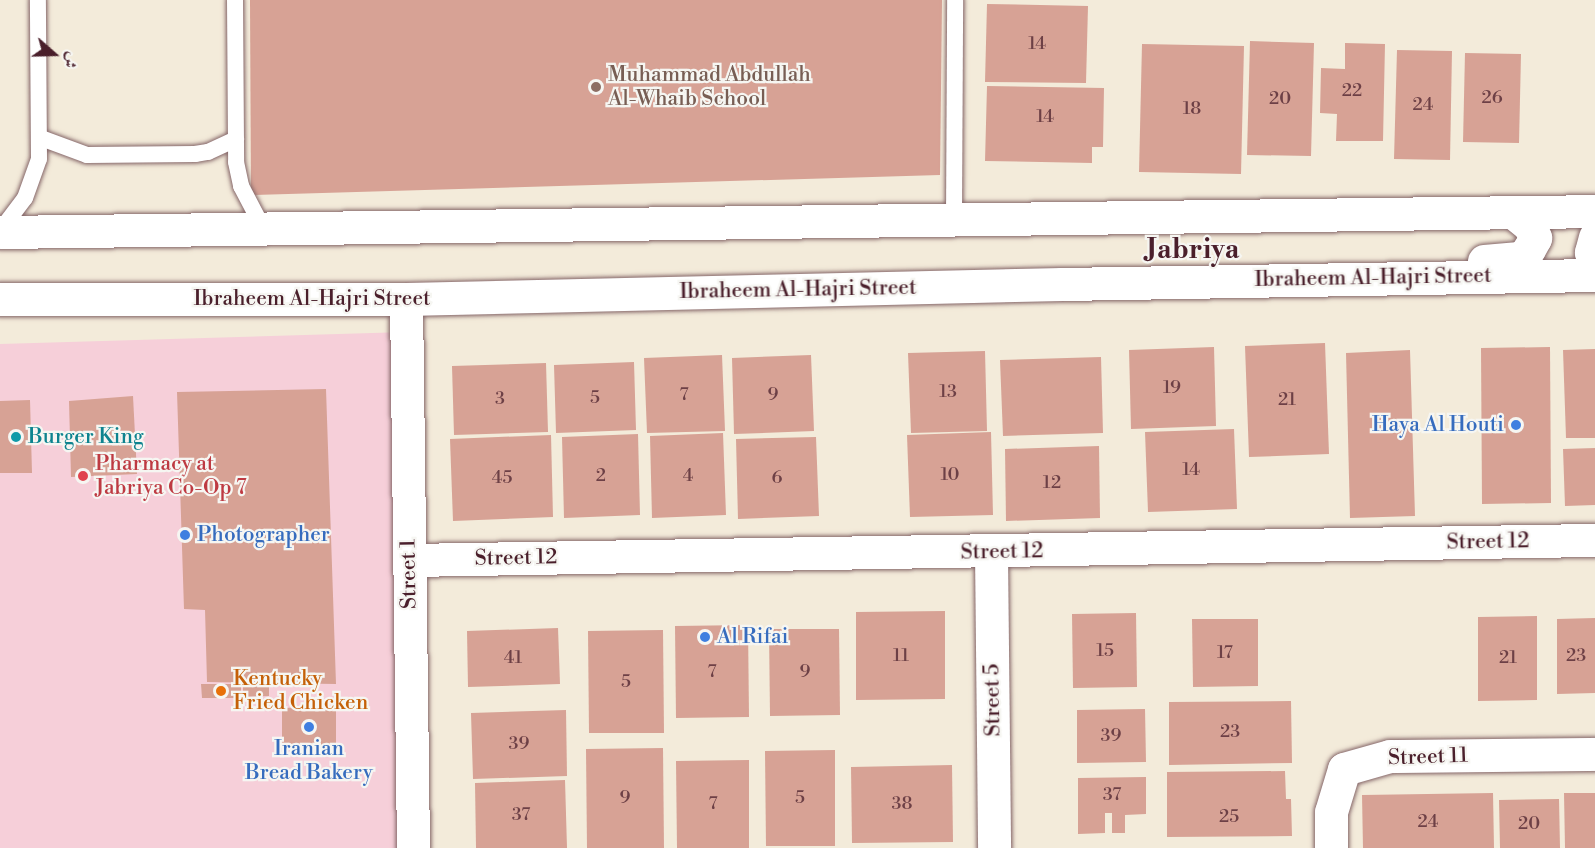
<!DOCTYPE html>
<html>
<head>
<meta charset="utf-8">
<style>
	body { margin:0 }
	#map { position:relative; width:1595px; height:848px; overflow:hidden; background:#f3ebda; font-family:"Libre Bodoni",Amiri,serif }
	div>[style] { position:absolute }
	[style*='--x'] { left:calc(var(--x)*1px); top:calc(var(--y)*1px); width:calc(var(--w)*1px); rotate:calc(var(--a)*1deg) }
	.built>* { inset:0; background:#f6cfd9 }
	.building>* { inset:0; background:#d7a295 }
	.roads { filter:drop-shadow(0 0 2px #856668) drop-shadow(0 0 2px #856668) }
	.lane>* { height:16px; margin:-8px; padding:0 8px; transform-origin:8px; border-radius:8px; background:#fff }
	.street>* { height:33px; margin:-16.5px; padding:0 16.5px; transform-origin:16.5px; border-radius:16.5px; background:#fff }
	.secondary>* { height:33px; margin:-16.5px; padding:0 16.5px; transform-origin:16.5px; border-radius:16.5px; background:#fff }
	.dots>* { width:16px; height:16px; translate:-50% -50%; box-sizing:border-box; border:3px solid #f6f6f2; border-radius:50% }
	span { translate:-50% -50%; white-space:nowrap; text-align:center; line-height:1.15; -webkit-text-stroke:4.5px #f6f6f2; paint-order:stroke }
	.number-label { font-size:18px; color:#6d4046 }
	.number-label span { -webkit-text-stroke-width:0 }
	.education-label { font-size:21px; color:#785e54 }
	.left { translate:0 -50%; text-align:left }
	.street-label { font-size:21px; color:#4a1f2b }
	.shop-label { font-size:21px; color:#366cbe }
	.right { translate:-100% -50%; text-align:right }
	.culture-label { font-size:21px; color:#0d838f }
	.health-label { font-size:21px; color:#be3a42 }
	.food-label { font-size:21px; color:#c56008 }
	.district-label { font-size:27px; color:#4a1f2b; font-weight:700 }
	.north { position:absolute; left:24px; top:24px; width:60px; height:60px; -webkit-text-stroke:4px #f6f6f2; paint-order:stroke; rotate:110deg; font-size:16px; font-weight:700; line-height:24px; text-align:center; color:#4a1f2b }
	.north::after { content:''; display:block; margin:auto; width:21px; height:27px; background:#4a1f2b; clip-path:polygon(50% 0,100% 100%,50% 72%,0 100%) }
</style>
</head>
<body>
<div id="map">
	<div class="built">
		<div style="clip-path:polygon(406px 332px,413px 848px,0 848px,0 344px)"></div>
	</div>
	<div class="building">
		<div style="clip-path:polygon(250px 0,942px 0,940px 175px,251px 195px)"></div>
		<div style="clip-path:polygon(987px 4px,1088px 6px,1086px 83px,985px 82px)"></div>
		<div style="clip-path:polygon(1250px 41px,1314px 43px,1311px 156px,1247px 155px)"></div>
		<div style="clip-path:polygon(1345px 43px,1385px 44px,1383px 141px,1336px 141px,1337px 114px,1320px 113px,1321px 68px,1345px 69px)"></div>
		<div style="clip-path:polygon(1142px 44px,1244px 46px,1241px 174px,1139px 172px)"></div>
		<div style="clip-path:polygon(1397px 50px,1452px 51px,1450px 160px,1394px 159px)"></div>
		<div style="clip-path:polygon(1465px 53px,1521px 54px,1519px 143px,1463px 142px)"></div>
		<div style="clip-path:polygon(987px 86px,1104px 88px,1103px 147px,1092px 147px,1092px 163px,985px 161px)"></div>
		<div style="clip-path:polygon(1325px 343px,1329px 454px,1249px 457px,1245px 346px)"></div>
		<div style="clip-path:polygon(1214px 347px,1216px 426px,1131px 429px,1129px 350px)"></div>
		<div style="clip-path:polygon(1550px 347px,1551px 503px,1482px 504px,1481px 348px)"></div>
		<div style="clip-path:polygon(1595px 349px,1595px 438px,1566px 438px,1563px 350px)"></div>
		<div style="clip-path:polygon(1410px 350px,1415px 516px,1350px 518px,1346px 353px)"></div>
		<div style="clip-path:polygon(985px 351px,987px 431px,911px 433px,908px 353px)"></div>
		<div style="clip-path:polygon(722px 355px,725px 431px,647px 433px,644px 358px)"></div>
		<div style="clip-path:polygon(811px 355px,814px 431px,734px 434px,732px 358px)"></div>
		<div style="clip-path:polygon(1101px 357px,1103px 433px,1003px 436px,1000px 360px)"></div>
		<div style="clip-path:polygon(634px 362px,636px 430px,556px 433px,554px 365px)"></div>
		<div style="clip-path:polygon(546px 363px,548px 432px,454px 435px,452px 366px)"></div>
		<div style="clip-path:polygon(326px 389px,336px 684px,207px 682px,205px 610px,184px 609px,177px 392px)"></div>
		<div style="clip-path:polygon(133px 396px,137px 474px,71px 477px,69px 401px)"></div>
		<div style="clip-path:polygon(30px 400px,32px 473px,0 473px,0 401px)"></div>
		<div style="clip-path:polygon(1234px 429px,1237px 509px,1148px 512px,1145px 432px)"></div>
		<div style="clip-path:polygon(991px 432px,993px 515px,910px 517px,907px 435px)"></div>
		<div style="clip-path:polygon(723px 433px,726px 515px,652px 518px,650px 436px)"></div>
		<div style="clip-path:polygon(638px 434px,640px 515px,564px 518px,562px 437px)"></div>
		<div style="clip-path:polygon(551px 435px,553px 517px,453px 521px,450px 439px)"></div>
		<div style="clip-path:polygon(816px 437px,819px 516px,738px 519px,736px 439px)"></div>
		<div style="clip-path:polygon(1099px 446px,1100px 518px,1006px 521px,1005px 449px)"></div>
		<div style="clip-path:polygon(1595px 448px,1595px 505px,1565px 506px,1563px 449px)"></div>
		<div style="clip-path:polygon(945px 611px,945px 699px,856px 700px,856px 612px)"></div>
		<div style="clip-path:polygon(1136px 613px,1137px 687px,1073px 688px,1072px 614px)"></div>
		<div style="clip-path:polygon(1537px 616px,1537px 700px,1478px 701px,1478px 617px)"></div>
		<div style="clip-path:polygon(1595px 618px,1595px 693px,1557px 694px,1557px 619px)"></div>
		<div style="clip-path:polygon(1192px 619px,1258px 619px,1258px 686px,1193px 687px)"></div>
		<div style="clip-path:polygon(748px 625px,749px 717px,676px 718px,675px 626px)"></div>
		<div style="clip-path:polygon(558px 628px,560px 684px,468px 687px,467px 631px)"></div>
		<div style="clip-path:polygon(769px 629px,839px 629px,840px 715px,770px 716px)"></div>
		<div style="clip-path:polygon(663px 630px,664px 733px,589px 733px,588px 631px)"></div>
		<div style="clip-path:polygon(201px 684px,241px 684px,241px 698px,202px 698px)"></div>
		<div style="clip-path:polygon(243px 684px,269px 684px,269px 696px,243px 697px)"></div>
		<div style="clip-path:polygon(1291px 701px,1292px 763px,1169px 765px,1169px 702px)"></div>
		<div style="clip-path:polygon(336px 706px,336px 746px,282px 747px,282px 708px)"></div>
		<div style="clip-path:polygon(1145px 709px,1146px 762px,1077px 763px,1077px 710px)"></div>
		<div style="clip-path:polygon(566px 710px,567px 776px,473px 779px,471px 713px)"></div>
		<div style="clip-path:polygon(663px 748px,664px 848px,587px 848px,586px 749px)"></div>
		<div style="clip-path:polygon(835px 750px,835px 846px,766px 846px,765px 751px)"></div>
		<div style="clip-path:polygon(749px 760px,749px 848px,677px 848px,676px 761px)"></div>
		<div style="clip-path:polygon(952px 765px,953px 842px,852px 843px,851px 767px)"></div>
		<div style="clip-path:polygon(1285px 771px,1286px 799px,1291px 799px,1292px 836px,1167px 837px,1167px 772px)"></div>
		<div style="clip-path:polygon(1146px 777px,1146px 814px,1125px 815px,1125px 833px,1112px 833px,1112px 813px,1105px 813px,1105px 833px,1078px 834px,1078px 778px)"></div>
		<div style="clip-path:polygon(565px 780px,567px 848px,476px 848px,475px 783px)"></div>
		<div style="clip-path:polygon(1493px 793px,1494px 848px,1363px 848px,1362px 795px)"></div>
		<div style="clip-path:polygon(1564px 793px,1595px 793px,1595px 848px,1565px 848px)"></div>
		<div style="clip-path:polygon(1559px 799px,1560px 848px,1500px 848px,1499px 800px)"></div>
	</div>
	<div class="roads">
		<div class="lane">
			<div style="--x:235;--y:0;--w:162;--a:89.6"></div>
			<div style="--x:236;--y:162;--w:25;--a:78"></div>
			<div style="--x:241;--y:186;--w:47;--a:62.4"></div>
			<div style="--x:41;--y:138;--w:49;--a:20.3"></div>
			<div style="--x:87;--y:155;--w:108;--a:-0.5"></div>
			<div style="--x:195;--y:154;--w:13;--a:-9"></div>
			<div style="--x:208;--y:152;--w:31;--a:-25"></div>
			<div style="--x:954;--y:219;--w:219;--a:-89.7"></div>
			<div style="--x:0;--y:231;--w:41;--a:-52.9"></div>
			<div style="--x:25;--y:198;--w:41;--a:-70.3"></div>
			<div style="--x:39;--y:159;--w:159;--a:-90.4"></div>
		</div>
		<div class="street">
			<div style="--x:406;--y:299;--w:549;--a:89.27"></div>
			<div style="--x:991;--y:552;--w:296;--a:89.4"></div>
			<div style="--x:409;--y:560;--w:1186;--a:-0.97"></div>
			<div style="--x:1331;--y:848;--w:36;--a:-90"></div>
			<div style="--x:1331;--y:812;--w:45;--a:-73.2"></div>
			<div style="--x:1344;--y:769;--w:48;--a:-15.8"></div>
			<div style="--x:1390;--y:756;--w:205;--a:-0.6"></div>
		</div>
		<div class="secondary">
			<div style="--x:0;--y:232;--w:1595;--a:-0.75"></div>
			<div style="--x:1595;--y:237;--w:16;--a:105"></div>
			<div style="--x:1591;--y:252;--w:9;--a:63"></div>
			<div style="--x:1484;--y:261;--w:38;--a:-5"></div>
			<div style="--x:1522;--y:258;--w:11;--a:-52"></div>
			<div style="--x:1529;--y:249;--w:13;--a:-61"></div>
			<div style="--x:1535;--y:238;--w:13;--a:-113"></div>
			<div style="--x:1530;--y:226;--w:22;--a:-141"></div>
			<div style="--x:0;--y:299;--w:406;--a:0"></div>
			<div style="--x:406;--y:299;--w:656;--a:-1.31"></div>
			<div style="--x:1062;--y:284;--w:533;--a:-0.97"></div>
		</div>
	</div>
	<div class="dots">
		<div style="left:596px;top:87px;background:#8d6e63"></div>
		<div style="left:1516px;top:425px;background:#3f7fe0"></div>
		<div style="left:16px;top:437px;background:#0f9aa8"></div>
		<div style="left:83px;top:476px;background:#e0444e"></div>
		<div style="left:185px;top:535px;background:#3f7fe0"></div>
		<div style="left:705px;top:637px;background:#3f7fe0"></div>
		<div style="left:221px;top:691px;background:#e8710a"></div>
		<div style="left:309px;top:727px;background:#3f7fe0"></div>
	</div>
	<div class="number-label">
		<span style="left:1037px;top:44px">14</span>
		<span style="left:1352px;top:91px">22</span>
		<span style="left:1492px;top:98px">26</span>
		<span style="left:1280px;top:99px">20</span>
		<span style="left:1423px;top:105px">24</span>
		<span style="left:1192px;top:109px">18</span>
		<span style="left:1045px;top:117px">14</span>
		<span style="left:1172px;top:388px">19</span>
		<span style="left:948px;top:392px">13</span>
		<span style="left:684px;top:395px">7</span>
		<span style="left:773px;top:395px">9</span>
		<span style="left:595px;top:398px">5</span>
		<span style="left:500px;top:399px">3</span>
		<span style="left:1287px;top:400px">21</span>
		<span style="left:1191px;top:470px">14</span>
		<span style="left:950px;top:475px">10</span>
		<span style="left:601px;top:476px">2</span>
		<span style="left:688px;top:476px">4</span>
		<span style="left:502px;top:478px">45</span>
		<span style="left:777px;top:478px">6</span>
		<span style="left:1052px;top:483px">12</span>
		<span style="left:1105px;top:651px">15</span>
		<span style="left:1225px;top:653px">17</span>
		<span style="left:901px;top:656px">11</span>
		<span style="left:1576px;top:656px">23</span>
		<span style="left:513px;top:658px">41</span>
		<span style="left:1508px;top:658px">21</span>
		<span style="left:712px;top:672px">7</span>
		<span style="left:805px;top:672px">9</span>
		<span style="left:626px;top:682px">5</span>
		<span style="left:1230px;top:732px">23</span>
		<span style="left:1111px;top:736px">39</span>
		<span style="left:519px;top:744px">39</span>
		<span style="left:1112px;top:795px">37</span>
		<span style="left:625px;top:798px">9</span>
		<span style="left:800px;top:798px">5</span>
		<span style="left:713px;top:804px">7</span>
		<span style="left:902px;top:804px">38</span>
		<span style="left:521px;top:815px">37</span>
		<span style="left:1229px;top:817px">25</span>
		<span style="left:1428px;top:822px">24</span>
		<span style="left:1529px;top:824px">20</span>
	</div>
	<div class="education-label">
		<span class="left" style="left:608px;top:87px">Muhammad Abdullah<br>Al-Whaib School</span>
	</div>
	<div class="street-label">
		<span style="left:1373px;top:278px;rotate:-1deg">Ibraheem Al-Hajri Street</span>
		<span style="left:798px;top:290px;rotate:-1deg">Ibraheem Al-Hajri Street</span>
		<span style="left:312px;top:299px">Ibraheem Al-Hajri Street</span>
		<span style="left:1488px;top:542px;rotate:-1deg">Street 12</span>
		<span style="left:1002px;top:552px;rotate:-1deg">Street 12</span>
		<span style="left:516px;top:558px;rotate:-1deg">Street 12</span>
		<span style="left:409px;top:574px;rotate:-91deg">Street 1</span>
		<span style="left:993px;top:700px;rotate:-91deg">Street 5</span>
		<span style="left:1428px;top:757px;rotate:-2deg">Street 11</span>
	</div>
	<div class="shop-label">
		<span class="right" style="left:1504px;top:425px">Haya Al Houti</span>
		<span class="left" style="left:197px;top:535px">Photographer</span>
		<span class="left" style="left:717px;top:637px">Al Rifai</span>
		<span style="left:309px;top:761px">Iranian<br>Bread Bakery</span>
	</div>
	<div class="culture-label">
		<span class="left" style="left:28px;top:437px">Burger King</span>
	</div>
	<div class="health-label">
		<span class="left" style="left:95px;top:476px">Pharmacy at<br>Jabriya Co-Op 7</span>
	</div>
	<div class="food-label">
		<span class="left" style="left:233px;top:691px">Kentucky<br>Fried Chicken</span>
	</div>
	<div class="district-label">
		<span style="left:1193px;top:251px">Jabriya</span>
	</div>
	<div class="north">ش</div>
</div>
</body>
</html>
